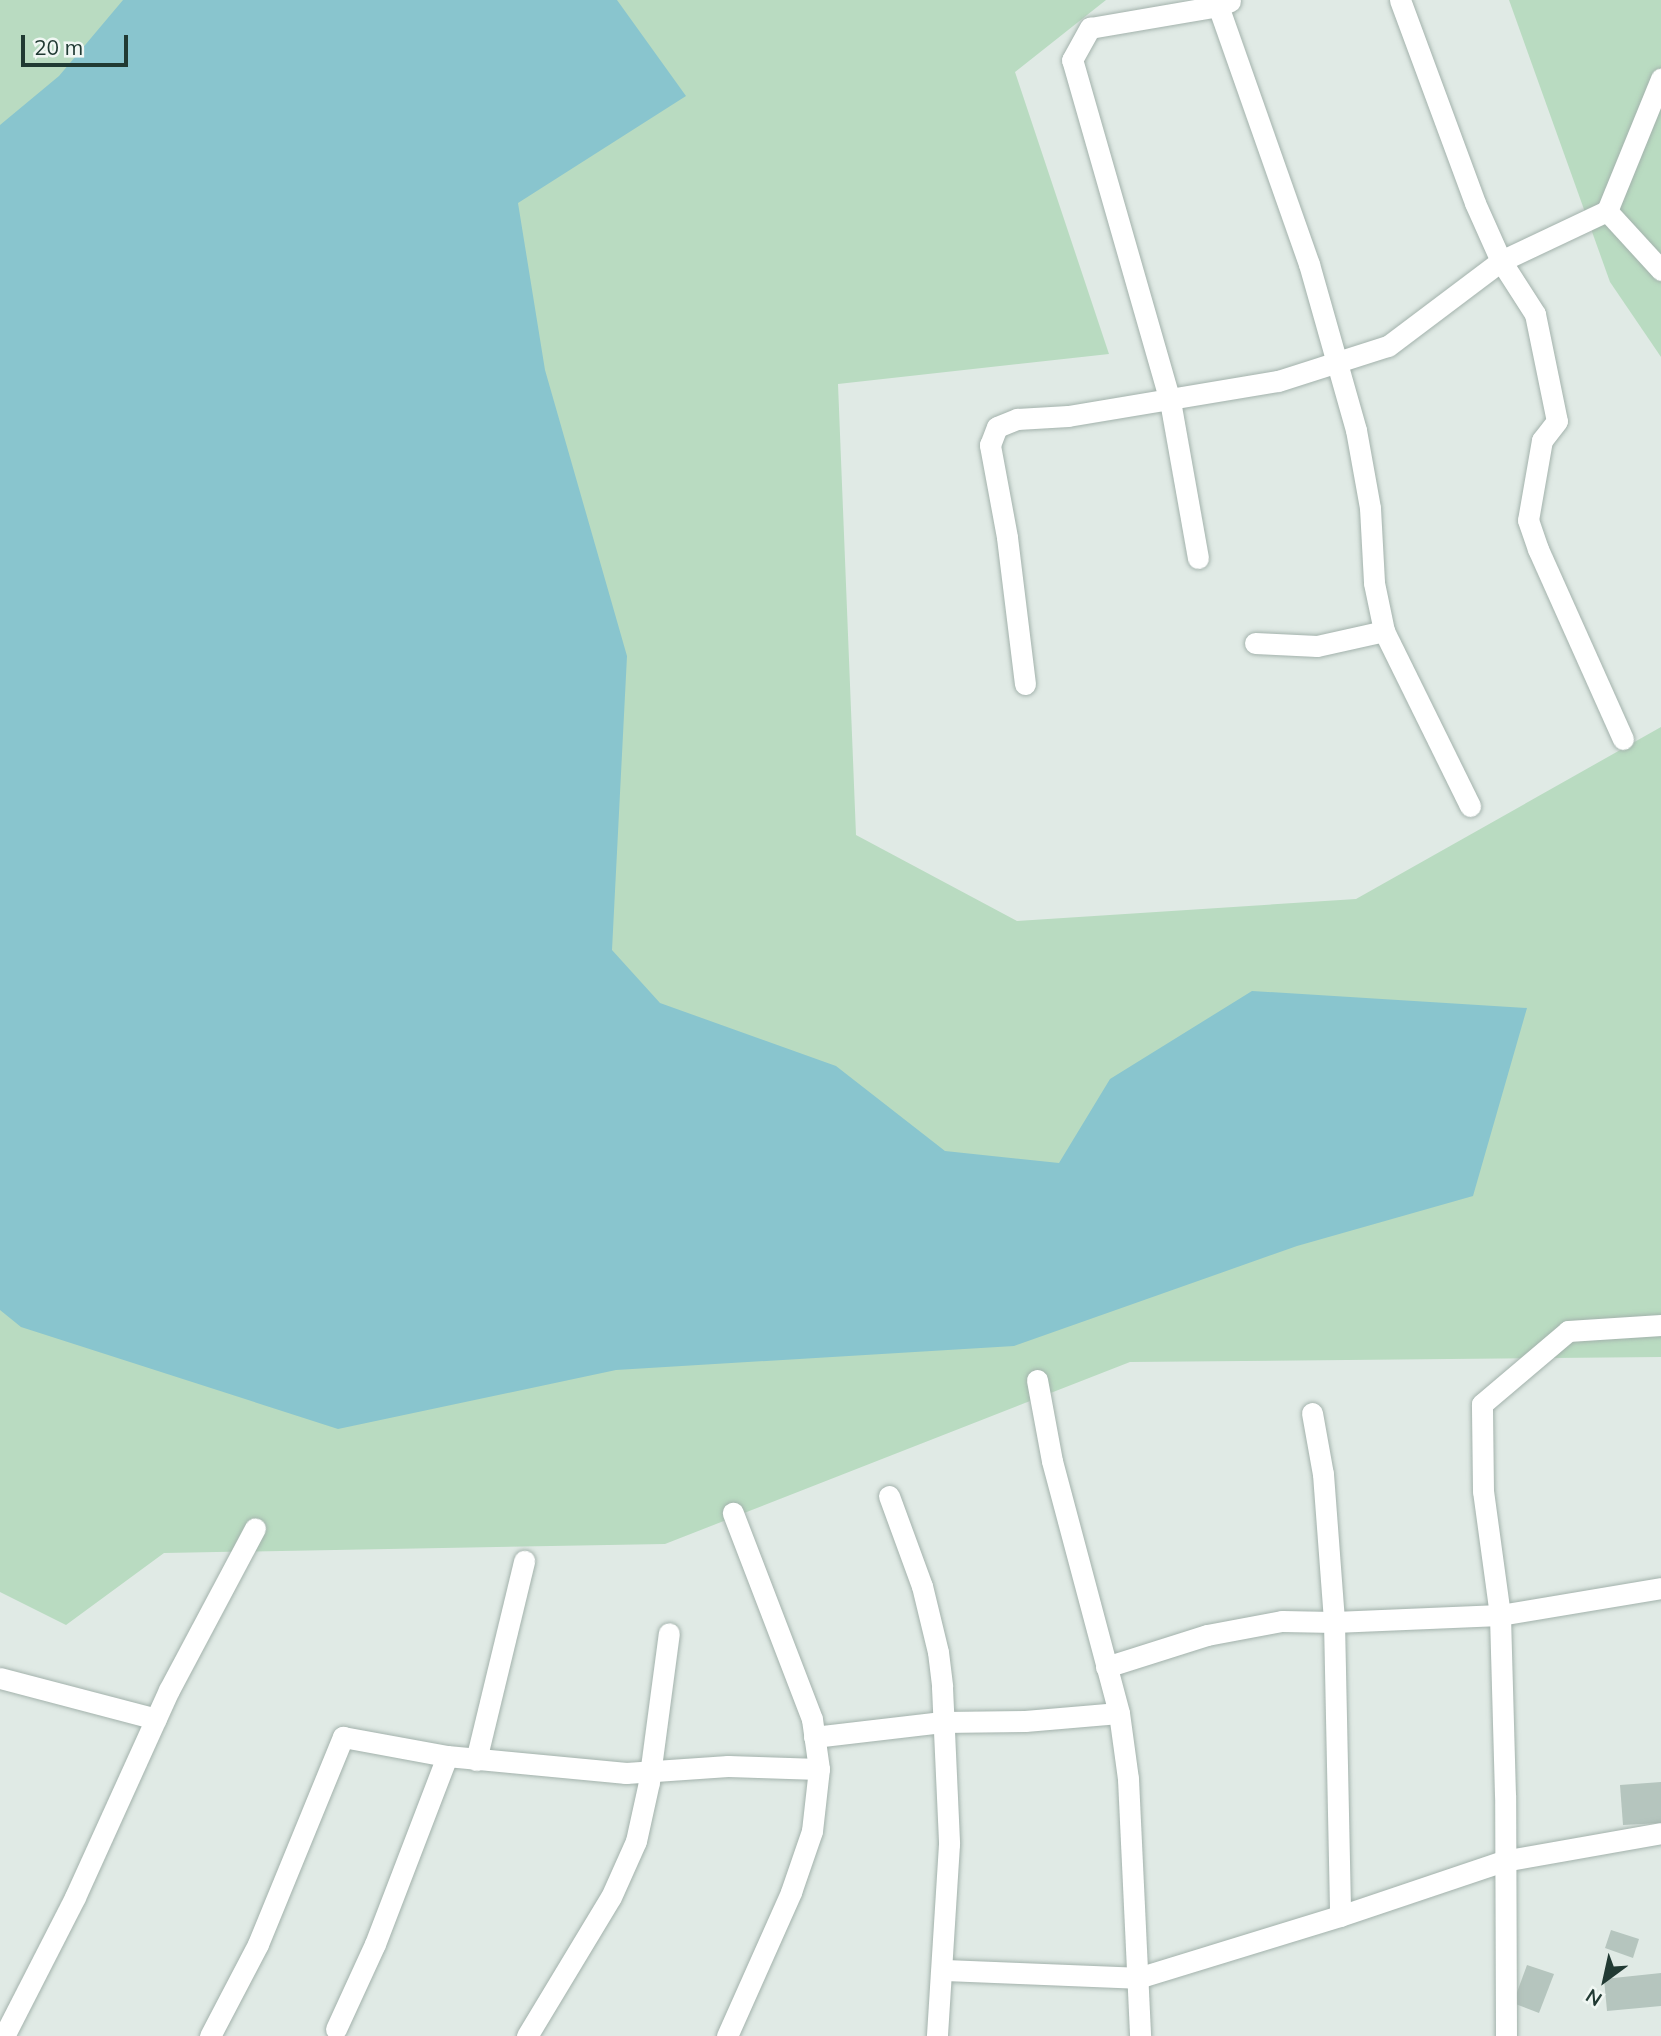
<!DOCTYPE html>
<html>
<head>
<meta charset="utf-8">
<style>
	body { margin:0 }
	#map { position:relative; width:1661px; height:2036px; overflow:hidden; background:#e0eae5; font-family:Mulish,sans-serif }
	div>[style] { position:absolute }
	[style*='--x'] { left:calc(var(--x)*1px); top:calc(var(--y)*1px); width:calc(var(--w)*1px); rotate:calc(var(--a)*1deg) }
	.green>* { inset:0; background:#b9dbc1 }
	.water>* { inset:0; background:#89c5ce }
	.building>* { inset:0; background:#b5c5be }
	.roads { filter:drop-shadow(0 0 2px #a3b2ac) drop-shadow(0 0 2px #a3b2ac) }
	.minor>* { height:21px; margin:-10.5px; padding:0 10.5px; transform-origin:10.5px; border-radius:10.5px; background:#fff }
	span { translate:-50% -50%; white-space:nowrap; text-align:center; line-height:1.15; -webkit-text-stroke:7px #f0f7f3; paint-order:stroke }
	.north { position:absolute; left:1570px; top:1945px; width:70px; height:70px; -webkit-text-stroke:5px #f0f7f3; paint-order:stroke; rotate:213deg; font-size:19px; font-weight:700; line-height:28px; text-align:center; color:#213a33 }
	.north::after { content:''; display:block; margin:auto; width:24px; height:32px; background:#213a33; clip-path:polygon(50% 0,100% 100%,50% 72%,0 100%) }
	.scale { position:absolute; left:21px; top:35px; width:107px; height:32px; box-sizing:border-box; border:4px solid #213a33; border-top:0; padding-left:9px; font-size:21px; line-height:24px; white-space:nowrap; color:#213a33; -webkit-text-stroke:5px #f0f7f3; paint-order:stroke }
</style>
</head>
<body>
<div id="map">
	<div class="green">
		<div style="clip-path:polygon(0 0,1106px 0,1015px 72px,1109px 354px,838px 384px,856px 835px,1017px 921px,1356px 899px,1661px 727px,1661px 1357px,1130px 1362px,665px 1544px,164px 1553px,66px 1625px,0 1592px)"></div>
		<div style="clip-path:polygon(1509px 0,1661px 0,1661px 357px,1610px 282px)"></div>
	</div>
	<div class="water">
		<div style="clip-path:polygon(123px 0,617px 0,686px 96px,518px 203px,545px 370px,627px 656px,612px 950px,660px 1003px,836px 1066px,945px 1151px,1059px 1163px,1110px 1079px,1252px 991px,1527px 1008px,1473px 1196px,1297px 1246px,1014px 1346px,616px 1370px,338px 1429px,21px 1327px,0 1310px,0 125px,59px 76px)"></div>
	</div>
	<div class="building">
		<div style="clip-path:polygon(1661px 1782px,1661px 1823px,1623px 1825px,1620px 1785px)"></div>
		<div style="clip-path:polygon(1611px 1930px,1639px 1939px,1633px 1958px,1605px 1948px)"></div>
		<div style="clip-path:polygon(1527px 1965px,1554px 1974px,1539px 2013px,1513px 2003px)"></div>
		<div style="clip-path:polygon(1661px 1973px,1661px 2006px,1607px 2011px,1604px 1979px)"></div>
	</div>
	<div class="roads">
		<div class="minor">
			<div style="--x:1216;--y:0;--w:280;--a:70.6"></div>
			<div style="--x:1309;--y:264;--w:173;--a:74.2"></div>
			<div style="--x:1356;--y:430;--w:79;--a:79.8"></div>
			<div style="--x:1370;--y:508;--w:75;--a:86.9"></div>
			<div style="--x:1374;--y:583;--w:49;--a:78.2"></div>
			<div style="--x:1384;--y:631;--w:195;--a:63.8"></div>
			<div style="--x:1400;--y:0;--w:216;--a:69.7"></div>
			<div style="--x:1475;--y:203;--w:64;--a:65.9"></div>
			<div style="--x:1501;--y:261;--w:63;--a:57.3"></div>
			<div style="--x:1535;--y:314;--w:109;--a:78.4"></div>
			<div style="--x:1557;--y:421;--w:24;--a:128"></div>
			<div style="--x:1542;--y:440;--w:81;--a:99.9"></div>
			<div style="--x:1528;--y:520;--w:31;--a:71"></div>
			<div style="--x:1538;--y:549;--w:208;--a:65.9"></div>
			<div style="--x:1607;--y:211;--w:80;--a:47.5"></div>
			<div style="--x:1198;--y:558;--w:159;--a:-100.1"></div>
			<div style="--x:1170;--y:401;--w:355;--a:-106"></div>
			<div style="--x:1072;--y:60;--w:37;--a:-61"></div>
			<div style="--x:1090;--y:28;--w:131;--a:-9.7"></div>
			<div style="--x:1219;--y:6;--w:12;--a:-24"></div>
			<div style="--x:1255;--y:643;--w:62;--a:2.8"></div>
			<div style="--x:1317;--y:646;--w:69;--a:-12.6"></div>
			<div style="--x:1025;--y:684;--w:148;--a:-97"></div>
			<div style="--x:1007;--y:537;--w:94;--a:-100.5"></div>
			<div style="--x:990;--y:445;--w:19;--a:-69"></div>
			<div style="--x:997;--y:427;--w:22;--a:-22"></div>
			<div style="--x:1017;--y:419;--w:51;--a:-3.4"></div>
			<div style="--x:1068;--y:416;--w:213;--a:-9.5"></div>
			<div style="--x:1278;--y:381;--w:115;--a:-17.7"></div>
			<div style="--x:1388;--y:346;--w:141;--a:-37"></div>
			<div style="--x:1501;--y:261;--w:117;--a:-25.3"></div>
			<div style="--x:1607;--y:211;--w:143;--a:-67.8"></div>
			<div style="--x:1037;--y:1380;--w:82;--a:79.5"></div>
			<div style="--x:1052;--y:1461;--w:261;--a:75.1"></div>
			<div style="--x:1119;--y:1713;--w:67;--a:82.2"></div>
			<div style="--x:1128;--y:1779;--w:257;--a:87.3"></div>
			<div style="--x:1312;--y:1413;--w:62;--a:79.8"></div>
			<div style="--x:1323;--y:1474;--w:148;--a:85.7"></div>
			<div style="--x:1334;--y:1622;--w:294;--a:88.8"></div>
			<div style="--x:889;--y:1496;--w:96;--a:69.9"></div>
			<div style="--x:922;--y:1586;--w:68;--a:76.4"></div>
			<div style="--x:938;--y:1652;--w:35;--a:83"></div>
			<div style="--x:942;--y:1687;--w:157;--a:87.4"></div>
			<div style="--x:949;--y:1844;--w:192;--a:93.6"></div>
			<div style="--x:1106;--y:1667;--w:106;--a:-17.6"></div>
			<div style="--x:1207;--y:1635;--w:76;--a:-10.6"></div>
			<div style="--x:1282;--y:1621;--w:52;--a:1.1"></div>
			<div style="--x:1334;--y:1622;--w:166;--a:-2.4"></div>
			<div style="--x:1500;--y:1615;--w:163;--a:-9.5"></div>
			<div style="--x:0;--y:1678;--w:161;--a:14.7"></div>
			<div style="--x:814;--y:1737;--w:129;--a:-6.7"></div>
			<div style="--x:942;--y:1722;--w:83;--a:-0.7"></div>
			<div style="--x:1025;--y:1721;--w:94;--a:-4.9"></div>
			<div style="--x:476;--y:1760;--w:205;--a:-76.4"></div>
			<div style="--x:943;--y:1970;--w:195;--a:2.3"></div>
			<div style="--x:1138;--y:1978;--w:211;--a:-17.1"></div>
			<div style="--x:1340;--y:1916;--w:172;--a:-18.6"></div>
			<div style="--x:1503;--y:1861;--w:160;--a:-10"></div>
			<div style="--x:336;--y:2029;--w:94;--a:-65.4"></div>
			<div style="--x:375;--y:1944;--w:201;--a:-69"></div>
			<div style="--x:4;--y:2036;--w:156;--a:-62.9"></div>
			<div style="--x:75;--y:1897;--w:227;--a:-65.6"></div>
			<div style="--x:169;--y:1690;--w:183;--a:-62"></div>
			<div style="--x:210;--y:2036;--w:104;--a:-62.4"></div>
			<div style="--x:258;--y:1944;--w:224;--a:-67.7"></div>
			<div style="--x:343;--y:1737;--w:106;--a:10.4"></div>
			<div style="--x:447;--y:1756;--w:180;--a:5.4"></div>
			<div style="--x:626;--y:1773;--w:102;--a:-3.9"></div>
			<div style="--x:728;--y:1766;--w:91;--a:1.9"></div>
			<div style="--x:527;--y:2036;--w:162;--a:-58.9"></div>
			<div style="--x:611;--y:1897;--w:61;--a:-65.9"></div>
			<div style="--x:636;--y:1841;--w:60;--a:-77.6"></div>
			<div style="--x:649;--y:1782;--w:150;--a:-82.4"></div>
			<div style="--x:727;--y:2036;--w:158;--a:-66"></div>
			<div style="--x:791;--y:1892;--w:65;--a:-71"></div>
			<div style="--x:812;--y:1831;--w:62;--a:-83.6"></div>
			<div style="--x:819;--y:1769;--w:50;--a:-98"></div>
			<div style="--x:812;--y:1719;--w:221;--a:-111"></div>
			<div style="--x:1506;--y:2036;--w:241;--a:-90.2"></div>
			<div style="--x:1505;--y:1795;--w:180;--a:-91.6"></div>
			<div style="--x:1500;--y:1615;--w:125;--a:-97.8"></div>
			<div style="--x:1483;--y:1491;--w:87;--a:-90.7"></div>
			<div style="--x:1482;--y:1404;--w:113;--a:-40.3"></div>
			<div style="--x:1568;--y:1331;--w:93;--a:-3.7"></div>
		</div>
	</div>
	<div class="north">N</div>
	<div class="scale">20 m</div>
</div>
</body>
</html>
